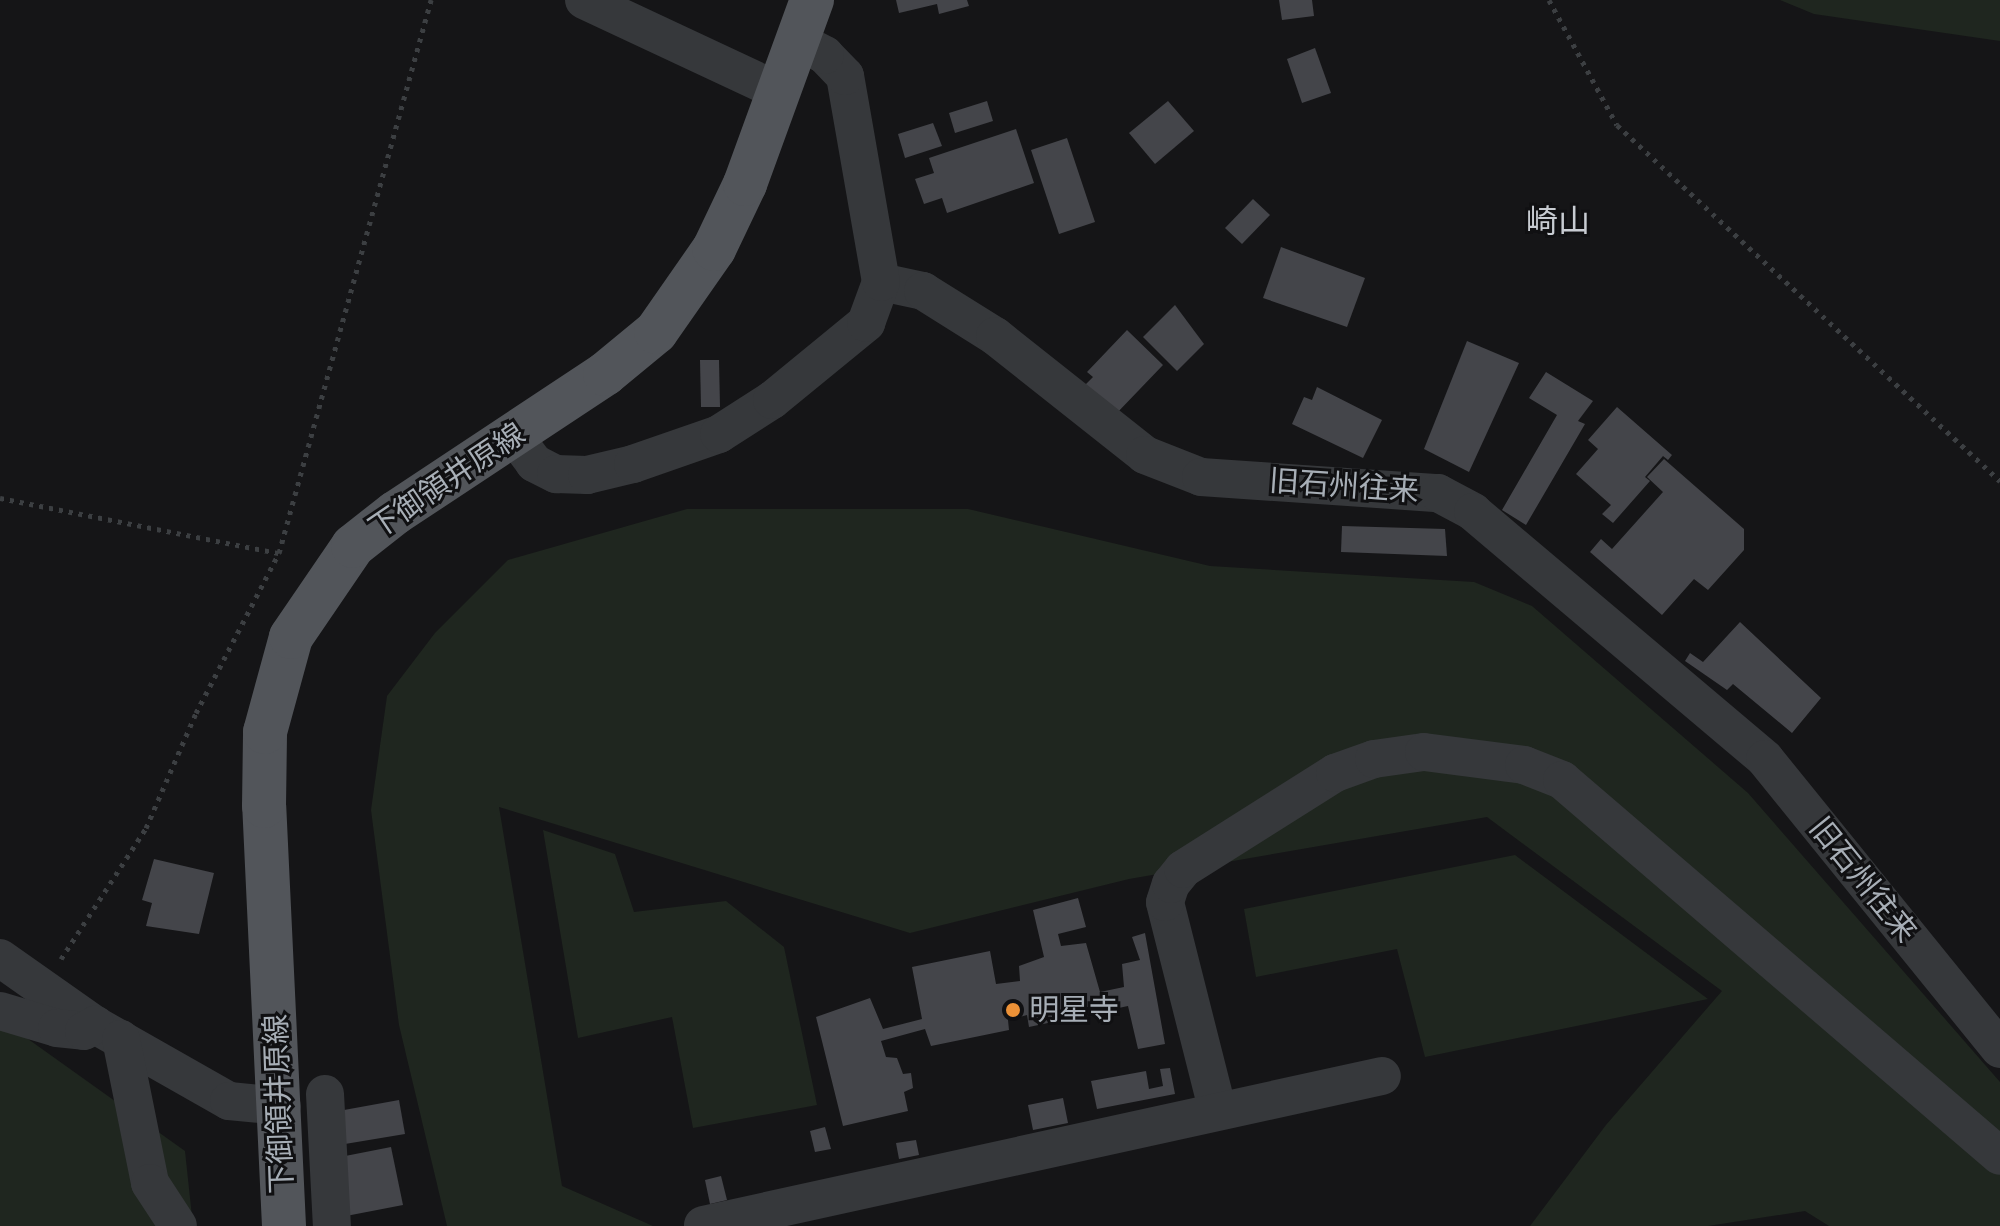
<!DOCTYPE html>
<html>
<head>
<meta charset="utf-8">
<style>
	body { margin:0 }
	#map { position:relative; width:2000px; height:1226px; overflow:hidden; background:#151517; font-family:Jost,"Noto Sans JP",sans-serif }
	div>[style] { position:absolute }
	[style*='--x'] { left:calc(var(--x)*1px); top:calc(var(--y)*1px); width:calc(var(--w)*1px); rotate:calc(var(--a)*1deg) }
	.green>* { inset:0; background:#1f261f }
	.building>* { inset:0; background:#44454a }
	.path>* { height:5px; margin-top:-2.5px; transform-origin:0; background:repeating-linear-gradient(90deg,#3c3f42 0 4px,transparent 0 10px) }
	.minor>* { height:38px; margin:-19px; padding:0 19px; transform-origin:19px; border-radius:19px; background:#36383b }
	.major>* { height:44px; margin:-22px; padding:0 22px; transform-origin:22px; border-radius:22px; background:#52555a }
	.dots>* { width:22px; height:22px; translate:-50% -50%; box-sizing:border-box; border:4px solid #101012; border-radius:50% }
	span { translate:-50% -50%; white-space:nowrap; text-align:center; line-height:1.15; -webkit-text-stroke:6px #101012; paint-order:stroke }
	.street-label { font-size:30px; color:#a7aeb6 }
	.poi-label { font-size:30px; color:#a7aeb6 }
	.left { translate:0 -50%; text-align:left }
	.neighbourhood-label { font-size:32px; color:#c8ccd2 }
</style>
</head>
<body>
<div id="map">
	<div class="green">
		<div style="clip-path:polygon(1780px 0,2000px 0,2000px 41px,1814px 14px)"></div>
		<div style="clip-path:polygon(687px 509px,968px 509px,1210px 566px,1474px 582px,1532px 606px,1748px 793px,2000px 1082px,2000px 1226px,1829px 1226px,1805px 1211px,1708px 1226px,1530px 1226px,1606px 1125px,1722px 991px,1487px 817px,1129px 879px,910px 933px,499px 807px,562px 1186px,653px 1226px,447px 1226px,399px 1025px,371px 810px,387px 696px,435px 633px,508px 560px)"></div>
		<div style="clip-path:polygon(543px 830px,615px 854px,634px 912px,726px 901px,784px 947px,817px 1105px,693px 1128px,672px 1017px,578px 1038px)"></div>
		<div style="clip-path:polygon(1515px 855px,1708px 999px,1425px 1057px,1397px 949px,1256px 977px,1244px 909px)"></div>
		<div style="clip-path:polygon(0 1019px,185px 1151px,193px 1226px,0 1226px)"></div>
	</div>
	<div class="building">
		<div style="clip-path:polygon(896px 0,967px 0,969px 6px,939px 14px,937px 4px,899px 13px)"></div>
		<div style="clip-path:polygon(1279px 0,1312px 0,1314px 16px,1282px 20px)"></div>
		<div style="clip-path:polygon(1315px 48px,1331px 93px,1302px 103px,1287px 59px)"></div>
		<div style="clip-path:polygon(987px 101px,993px 121px,955px 133px,949px 113px)"></div>
		<div style="clip-path:polygon(1168px 101px,1194px 131px,1155px 164px,1129px 133px)"></div>
		<div style="clip-path:polygon(933px 123px,942px 146px,905px 158px,898px 134px)"></div>
		<div style="clip-path:polygon(1016px 129px,1034px 183px,947px 213px,942px 198px,924px 204px,915px 179px,934px 173px,929px 158px)"></div>
		<div style="clip-path:polygon(1067px 138px,1095px 222px,1059px 234px,1031px 150px)"></div>
		<div style="clip-path:polygon(1253px 199px,1270px 215px,1242px 244px,1225px 228px)"></div>
		<div style="clip-path:polygon(1281px 247px,1365px 278px,1347px 327px,1263px 298px)"></div>
		<div style="clip-path:polygon(1175px 305px,1204px 344px,1177px 371px,1143px 337px)"></div>
		<div style="clip-path:polygon(1127px 330px,1163px 365px,1115px 415px,1084px 386px,1093px 377px,1087px 372px)"></div>
		<div style="clip-path:polygon(1467px 341px,1519px 363px,1469px 472px,1424px 449px)"></div>
		<div style="clip-path:polygon(700px 360px,719px 360px,720px 407px,701px 407px)"></div>
		<div style="clip-path:polygon(1546px 372px,1593px 401px,1578px 421px,1585px 424px,1526px 525px,1502px 510px,1557px 415px,1529px 398px)"></div>
		<div style="clip-path:polygon(1317px 387px,1382px 420px,1363px 458px,1292px 424px,1304px 397px,1312px 400px)"></div>
		<div style="clip-path:polygon(1617px 407px,1672px 455px,1668px 460px,1663px 456px,1645px 477px,1650px 481px,1613px 523px,1602px 514px,1611px 505px,1576px 474px,1598px 449px,1588px 440px)"></div>
		<div style="clip-path:polygon(1664px 459px,1744px 529px,1744px 550px,1708px 590px,1694px 579px,1662px 615px,1590px 552px,1601px 539px,1612px 549px,1663px 492px,1647px 477px)"></div>
		<div style="clip-path:polygon(1342px 526px,1445px 529px,1447px 556px,1341px 552px)"></div>
		<div style="clip-path:polygon(1740px 622px,1821px 698px,1792px 733px,1733px 684px,1727px 690px,1685px 661px,1690px 653px,1703px 662px)"></div>
		<div style="clip-path:polygon(154px 859px,214px 873px,199px 934px,146px 926px,152px 903px,142px 900px)"></div>
		<div style="clip-path:polygon(1078px 898px,1086px 927px,1058px 934px,1061px 946px,1086px 943px,1100px 992px,1124px 987px,1122px 964px,1140px 960px,1132px 937px,1145px 933px,1165px 1044px,1138px 1049px,1128px 1006px,1029px 1027px,1027px 1015px,1008px 1020px,1009px 1030px,931px 1046px,925px 1029px,881px 1041px,886px 1057px,897px 1058px,903px 1074px,911px 1073px,913px 1088px,904px 1092px,908px 1111px,843px 1126px,816px 1017px,870px 998px,883px 1029px,922px 1019px,912px 967px,990px 951px,996px 984px,1020px 981px,1019px 966px,1044px 957px,1033px 910px)"></div>
		<div style="clip-path:polygon(1170px 1068px,1175px 1094px,1097px 1109px,1091px 1081px,1146px 1071px,1149px 1089px,1163px 1086px,1160px 1069px)"></div>
		<div style="clip-path:polygon(1063px 1098px,1068px 1123px,1033px 1130px,1028px 1105px)"></div>
		<div style="clip-path:polygon(399px 1100px,405px 1134px,339px 1145px,333px 1112px)"></div>
		<div style="clip-path:polygon(825px 1127px,831px 1149px,815px 1152px,810px 1131px)"></div>
		<div style="clip-path:polygon(916px 1140px,919px 1155px,899px 1159px,896px 1143px)"></div>
		<div style="clip-path:polygon(391px 1147px,403px 1205px,346px 1216px,335px 1158px)"></div>
		<div style="clip-path:polygon(721px 1176px,727px 1200px,710px 1204px,705px 1180px)"></div>
	</div>
	<div class="path">
		<div style="--x:1549;--y:0;--w:142;--a:61.5"></div>
		<div style="--x:1617;--y:125;--w:523;--a:42.91"></div>
		<div style="--x:0;--y:498;--w:284;--a:11.2"></div>
		<div style="--x:61;--y:959;--w:156;--a:-57"></div>
		<div style="--x:146;--y:828;--w:125;--a:-66.5"></div>
		<div style="--x:196;--y:713;--w:180;--a:-62.6"></div>
		<div style="--x:279;--y:553;--w:574;--a:-74.63"></div>
	</div>
	<div class="minor">
		<div style="--x:584;--y:0;--w:214;--a:25.1"></div>
		<div style="--x:881;--y:282;--w:43;--a:12.1"></div>
		<div style="--x:923;--y:291;--w:85;--a:32"></div>
		<div style="--x:995;--y:336;--w:191;--a:38.4"></div>
		<div style="--x:1145;--y:455;--w:60;--a:21.4"></div>
		<div style="--x:1201;--y:477;--w:238;--a:3.9"></div>
		<div style="--x:1438;--y:493;--w:40;--a:28"></div>
		<div style="--x:1473;--y:512;--w:382;--a:40.2"></div>
		<div style="--x:1765;--y:759;--w:373;--a:51"></div>
		<div style="--x:514;--y:436;--w:34;--a:53"></div>
		<div style="--x:534;--y:463;--w:25;--a:27"></div>
		<div style="--x:556;--y:474;--w:31;--a:2"></div>
		<div style="--x:587;--y:475;--w:47;--a:-13.4"></div>
		<div style="--x:633;--y:464;--w:91;--a:-19.2"></div>
		<div style="--x:719;--y:434;--w:63;--a:-32.7"></div>
		<div style="--x:772;--y:400;--w:122;--a:-39.3"></div>
		<div style="--x:866;--y:323;--w:44;--a:-69.9"></div>
		<div style="--x:881;--y:282;--w:209;--a:-99.9"></div>
		<div style="--x:845;--y:76;--w:29;--a:-134"></div>
		<div style="--x:825;--y:55;--w:31;--a:-153"></div>
		<div style="--x:0;--y:958;--w:116;--a:35.2"></div>
		<div style="--x:95;--y:1025;--w:154;--a:29.6"></div>
		<div style="--x:229;--y:1101;--w:53;--a:5.4"></div>
		<div style="--x:0;--y:1011;--w:59;--a:16.6"></div>
		<div style="--x:57;--y:1028;--w:27;--a:6"></div>
		<div style="--x:84;--y:1031;--w:13;--a:-29"></div>
		<div style="--x:121;--y:1039;--w:147;--a:78.6"></div>
		<div style="--x:150;--y:1183;--w:51;--a:56.9"></div>
		<div style="--x:325;--y:1094;--w:132;--a:87"></div>
		<div style="--x:1217;--y:1108;--w:212;--a:-104.2"></div>
		<div style="--x:1165;--y:902;--w:19;--a:-72"></div>
		<div style="--x:1171;--y:884;--w:19;--a:-51"></div>
		<div style="--x:1183;--y:869;--w:180;--a:-32.3"></div>
		<div style="--x:1335;--y:773;--w:41;--a:-19.7"></div>
		<div style="--x:1374;--y:759;--w:50;--a:-8"></div>
		<div style="--x:1424;--y:752;--w:101;--a:7.4"></div>
		<div style="--x:1524;--y:765;--w:41;--a:21.5"></div>
		<div style="--x:1562;--y:780;--w:577;--a:40.64"></div>
		<div style="--x:703;--y:1225;--w:695;--a:-12.38"></div>
	</div>
	<div class="major">
		<div style="--x:284;--y:1226;--w:420;--a:-92.7"></div>
		<div style="--x:264;--y:806;--w:74;--a:-89.2"></div>
		<div style="--x:265;--y:732;--w:98;--a:-74.7"></div>
		<div style="--x:291;--y:637;--w:110;--a:-55.7"></div>
		<div style="--x:353;--y:546;--w:53;--a:-38.2"></div>
		<div style="--x:395;--y:513;--w:252;--a:-33.5"></div>
		<div style="--x:605;--y:374;--w:66;--a:-39.5"></div>
		<div style="--x:656;--y:332;--w:101;--a:-55.1"></div>
		<div style="--x:714;--y:249;--w:72;--a:-64.5"></div>
		<div style="--x:745;--y:184;--w:196;--a:-70"></div>
	</div>
	<div class="dots">
		<div style="left:1013px;top:1010px;background:#ec9137"></div>
	</div>
	<div class="street-label">
		<span style="left:447px;top:481px;rotate:-34deg">下御領井原線</span>
		<span style="left:1344px;top:486px;rotate:4deg">旧石州往来</span>
		<span style="left:1863px;top:880px;rotate:51deg">旧石州往来</span>
		<span style="left:279px;top:1104px;rotate:-92deg">下御領井原線</span>
	</div>
	<div class="poi-label">
		<span class="left" style="left:1029px;top:1010px">明星寺</span>
	</div>
	<div class="neighbourhood-label">
		<span style="left:1558px;top:221px">崎山</span>
	</div>
</div>
</body>
</html>
